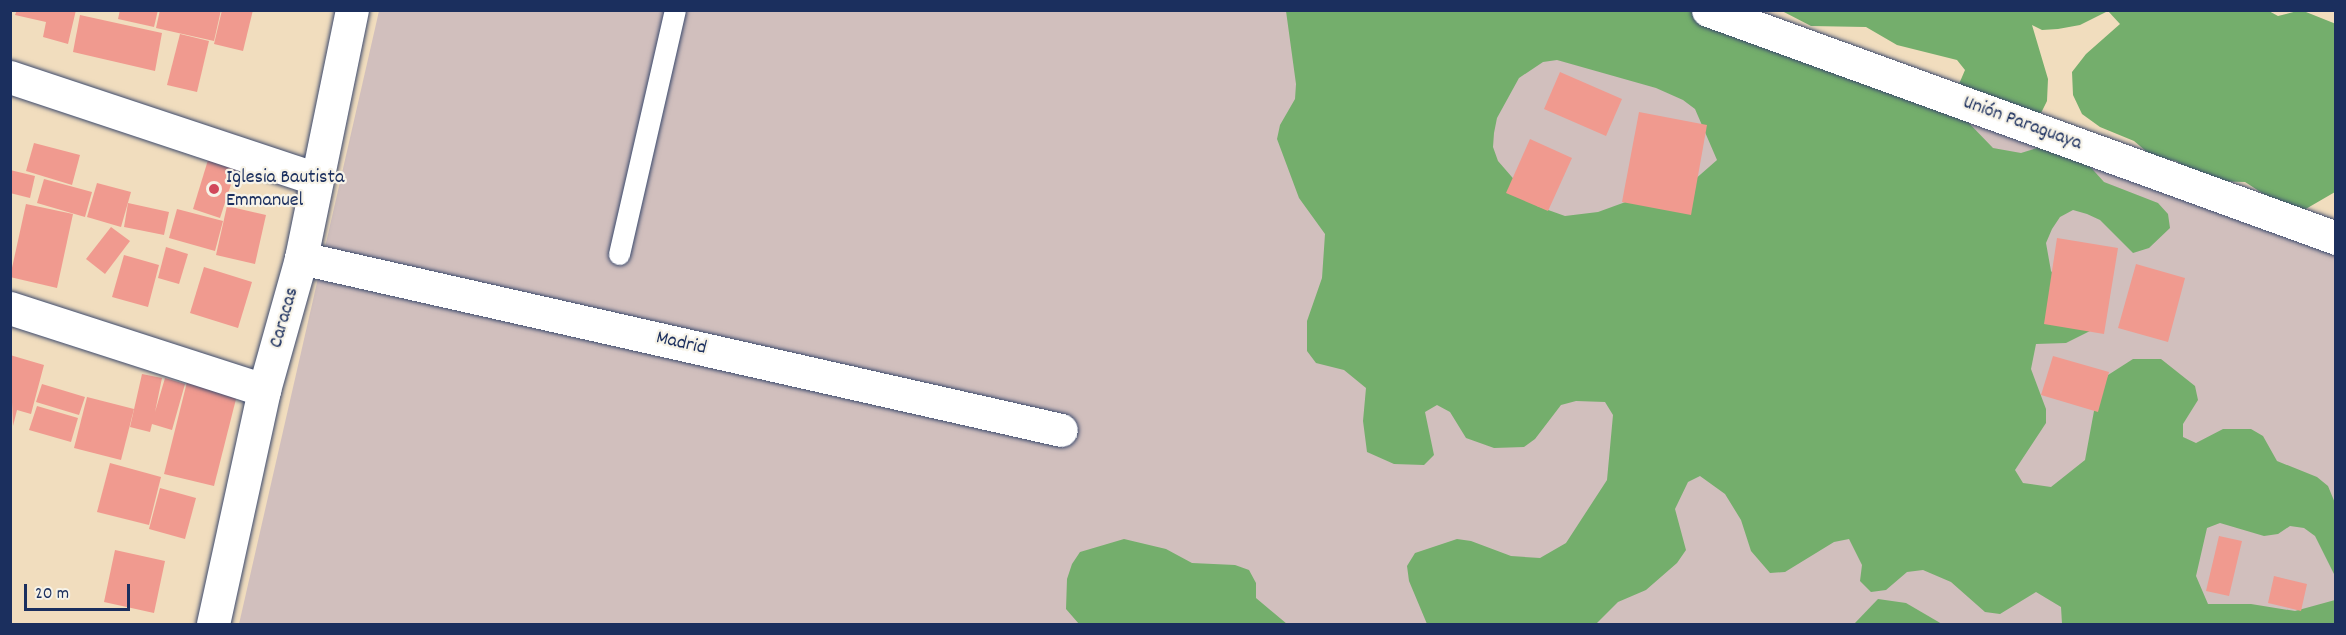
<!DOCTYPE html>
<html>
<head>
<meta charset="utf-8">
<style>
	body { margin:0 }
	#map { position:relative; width:2346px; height:635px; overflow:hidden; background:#f1ddbe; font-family:Dekko,sans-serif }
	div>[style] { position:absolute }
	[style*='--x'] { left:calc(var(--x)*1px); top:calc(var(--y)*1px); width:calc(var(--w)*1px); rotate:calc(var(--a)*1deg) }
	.industrial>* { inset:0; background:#d1bfbd }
	.forest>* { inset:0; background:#74ae6c }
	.building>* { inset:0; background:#f09a8f }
	.roads { filter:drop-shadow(0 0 2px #3b496c) drop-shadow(0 0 2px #3b496c) }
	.lane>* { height:21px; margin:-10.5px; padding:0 10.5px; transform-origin:10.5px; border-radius:10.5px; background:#fff }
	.street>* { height:33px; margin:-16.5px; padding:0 16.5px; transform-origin:16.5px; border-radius:16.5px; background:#fff }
	.dots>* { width:16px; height:16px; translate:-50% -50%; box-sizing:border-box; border:3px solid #f7f3e8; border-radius:50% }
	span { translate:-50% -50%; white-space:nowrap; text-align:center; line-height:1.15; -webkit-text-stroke:4.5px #f7f3e8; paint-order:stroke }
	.street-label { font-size:20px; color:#1b2f5e }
	.poi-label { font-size:20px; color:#1b2f5e }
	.left { translate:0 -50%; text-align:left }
	.frame { position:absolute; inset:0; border:12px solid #1b2f5e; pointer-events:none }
	.scale { position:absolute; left:24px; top:584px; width:106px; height:27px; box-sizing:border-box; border:3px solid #1b2f5e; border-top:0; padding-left:8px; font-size:18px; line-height:21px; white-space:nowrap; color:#1b2f5e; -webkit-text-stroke:4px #f7f3e8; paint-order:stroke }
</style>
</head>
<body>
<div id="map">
	<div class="industrial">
		<div style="clip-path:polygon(379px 11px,1708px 11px,2335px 238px,2335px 624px,239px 624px)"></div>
	</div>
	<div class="forest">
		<div style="clip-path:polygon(evenodd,1733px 10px,1963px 117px,1993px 148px,2021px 153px,2050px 144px,2085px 161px,2104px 182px,2158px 203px,2168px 214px,2170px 228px,2149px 248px,2133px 253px,2100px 220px,2087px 214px,2073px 210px,2060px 217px,2052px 229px,2046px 243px,2051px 271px,2092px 330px,2066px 343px,2036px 344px,2031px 369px,2046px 409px,2046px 423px,2015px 470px,2023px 483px,2051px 487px,2085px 460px,2096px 400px,2108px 375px,2133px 359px,2161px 359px,2195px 386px,2198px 400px,2183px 424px,2183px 437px,2196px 443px,2223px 429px,2251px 429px,2263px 436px,2277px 461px,2317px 477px,2328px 486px,2335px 503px,2335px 576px,2315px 536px,2304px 528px,2290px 526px,2278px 534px,2264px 536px,2220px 523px,2207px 528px,2196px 576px,2208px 604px,2251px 604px,2295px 611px,2335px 600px,2335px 624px,2062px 624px,2061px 607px,2036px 592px,2000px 614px,1985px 612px,1951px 582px,1923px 570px,1907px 572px,1886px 590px,1871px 592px,1860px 581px,1862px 565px,1849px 539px,1834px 542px,1785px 572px,1770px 573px,1751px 551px,1741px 520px,1725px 494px,1700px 476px,1688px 482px,1675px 509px,1686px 550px,1677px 563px,1646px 590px,1618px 602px,1596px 624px,1427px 624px,1409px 581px,1407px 566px,1415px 553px,1457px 539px,1471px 541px,1511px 556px,1540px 558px,1566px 543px,1607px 480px,1613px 415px,1605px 402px,1576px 401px,1561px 405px,1535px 439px,1524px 447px,1494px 448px,1466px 438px,1450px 412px,1437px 405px,1425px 412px,1434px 455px,1424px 465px,1394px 464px,1367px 452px,1363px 421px,1366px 388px,1344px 370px,1316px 363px,1307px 351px,1307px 321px,1322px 278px,1325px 234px,1299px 198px,1277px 139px,1280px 125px,1295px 99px,1296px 84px,1286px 11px,1733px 10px,1557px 60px,1656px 88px,1683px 100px,1695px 109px,1717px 160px,1685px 188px,1653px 192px,1598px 212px,1565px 216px,1537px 206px,1498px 161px,1493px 147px,1494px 133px,1497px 118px,1519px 78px,1543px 62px,1557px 60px)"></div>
		<div style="clip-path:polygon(2267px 10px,2278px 16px,2301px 10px,2336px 24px,2335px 192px,2304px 210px,2290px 211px,2245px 182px,2207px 181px,2176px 161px,2153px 157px,2134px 141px,2100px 127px,2082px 114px,2073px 95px,2072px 72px,2086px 54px,2120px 24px,2108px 11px,2080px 25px,2058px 29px,2042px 30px,2032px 25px,2048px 79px,2047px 101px,2040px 115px,2012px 136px,1975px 123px,1959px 84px,1965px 70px,1957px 60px,1897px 45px,1866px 27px,1811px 26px,1782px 11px)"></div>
		<div style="clip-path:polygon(1124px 539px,1166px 549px,1192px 563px,1235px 565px,1249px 570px,1256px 583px,1256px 598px,1287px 624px,1079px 624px,1066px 609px,1067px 579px,1072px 564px,1080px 552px)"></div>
		<div style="clip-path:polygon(1878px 599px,1906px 603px,1942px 624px,1854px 624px)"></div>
	</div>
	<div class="building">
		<div style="clip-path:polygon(17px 10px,76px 10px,68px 44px,43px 37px,46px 22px,15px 15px)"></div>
		<div style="clip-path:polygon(120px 10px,158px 10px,154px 27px,118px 19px)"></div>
		<div style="clip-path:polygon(160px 10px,221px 10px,214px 41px,156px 28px)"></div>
		<div style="clip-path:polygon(222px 10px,253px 10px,243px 51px,214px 44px)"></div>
		<div style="clip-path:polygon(80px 15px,162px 33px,155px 71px,73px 52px)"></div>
		<div style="clip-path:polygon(180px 34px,209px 41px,197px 92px,167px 85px)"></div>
		<div style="clip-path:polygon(1560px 72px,1622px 99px,1606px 136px,1544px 109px)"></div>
		<div style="clip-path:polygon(1639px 112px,1707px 125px,1691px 215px,1622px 202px)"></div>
		<div style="clip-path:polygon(1530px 139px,1572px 158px,1548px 211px,1506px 193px)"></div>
		<div style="clip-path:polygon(34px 143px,80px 155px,72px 185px,26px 171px)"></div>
		<div style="clip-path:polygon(208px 160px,236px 169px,220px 218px,193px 209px)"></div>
		<div style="clip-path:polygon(10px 170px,35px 176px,30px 198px,10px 193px)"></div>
		<div style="clip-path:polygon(44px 179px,92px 192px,85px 217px,37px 203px)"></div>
		<div style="clip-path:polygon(97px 183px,131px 192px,121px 227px,87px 217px)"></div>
		<div style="clip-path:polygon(128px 203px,169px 212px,164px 235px,124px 227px)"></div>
		<div style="clip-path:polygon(26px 204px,73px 214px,57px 288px,10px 277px)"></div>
		<div style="clip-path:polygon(227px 206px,266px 215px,255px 264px,216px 255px)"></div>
		<div style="clip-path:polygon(177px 209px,223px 221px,215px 251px,169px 238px)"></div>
		<div style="clip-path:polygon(111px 227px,130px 241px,105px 274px,86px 259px)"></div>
		<div style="clip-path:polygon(2057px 238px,2118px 248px,2104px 334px,2044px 324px)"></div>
		<div style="clip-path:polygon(166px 247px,188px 254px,179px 284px,158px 278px)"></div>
		<div style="clip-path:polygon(124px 255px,159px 265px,148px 307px,112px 297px)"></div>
		<div style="clip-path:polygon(2136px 264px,2185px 278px,2168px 342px,2118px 328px)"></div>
		<div style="clip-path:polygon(204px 267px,252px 282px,238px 328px,190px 313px)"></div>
		<div style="clip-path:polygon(10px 355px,44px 365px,31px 414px,17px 410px,13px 426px)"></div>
		<div style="clip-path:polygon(2053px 356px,2109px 372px,2098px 412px,2041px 395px)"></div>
		<div style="clip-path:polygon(142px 374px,162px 378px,155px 412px,165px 378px,185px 384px,172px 430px,152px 424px,150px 432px,130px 427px)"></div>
		<div style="clip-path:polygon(187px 382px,237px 395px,214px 486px,164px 474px)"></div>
		<div style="clip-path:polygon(42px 384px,85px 397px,79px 415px,36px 402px)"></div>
		<div style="clip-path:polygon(87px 397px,134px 409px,121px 460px,74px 448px)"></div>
		<div style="clip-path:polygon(37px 406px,78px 418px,71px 442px,29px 430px)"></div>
		<div style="clip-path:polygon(110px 463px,161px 477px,149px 525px,97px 512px)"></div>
		<div style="clip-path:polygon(160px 488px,196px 498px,185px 539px,149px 529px)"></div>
		<div style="clip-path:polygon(2219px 536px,2242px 541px,2229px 596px,2206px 591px)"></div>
		<div style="clip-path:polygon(115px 550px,165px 561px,154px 613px,104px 602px)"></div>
		<div style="clip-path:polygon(2274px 576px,2307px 584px,2301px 611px,2268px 603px)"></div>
	</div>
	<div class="roads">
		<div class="lane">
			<div style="--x:619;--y:254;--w:250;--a:-77.1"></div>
		</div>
		<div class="street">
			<div style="--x:1708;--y:10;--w:668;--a:19.95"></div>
			<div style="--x:10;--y:77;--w:323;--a:18.4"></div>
			<div style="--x:301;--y:258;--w:779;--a:12.75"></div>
			<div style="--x:10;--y:308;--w:267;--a:17.9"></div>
			<div style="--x:213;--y:624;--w:239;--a:-77.7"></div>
			<div style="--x:264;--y:390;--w:137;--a:-74.3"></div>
			<div style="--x:301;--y:258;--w:253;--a:-78.4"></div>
		</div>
	</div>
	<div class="dots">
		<div style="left:214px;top:189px;background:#d1495b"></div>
	</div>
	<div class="street-label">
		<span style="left:2022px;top:124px;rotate:20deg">Unión Paraguaya</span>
		<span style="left:285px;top:318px;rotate:-74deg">Caracas</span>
		<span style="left:681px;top:344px;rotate:13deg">Madrid</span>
	</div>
	<div class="poi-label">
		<span class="left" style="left:226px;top:190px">Iglesia Bautista<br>Emmanuel</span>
	</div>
	<div class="frame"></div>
	<div class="scale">20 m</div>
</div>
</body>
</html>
